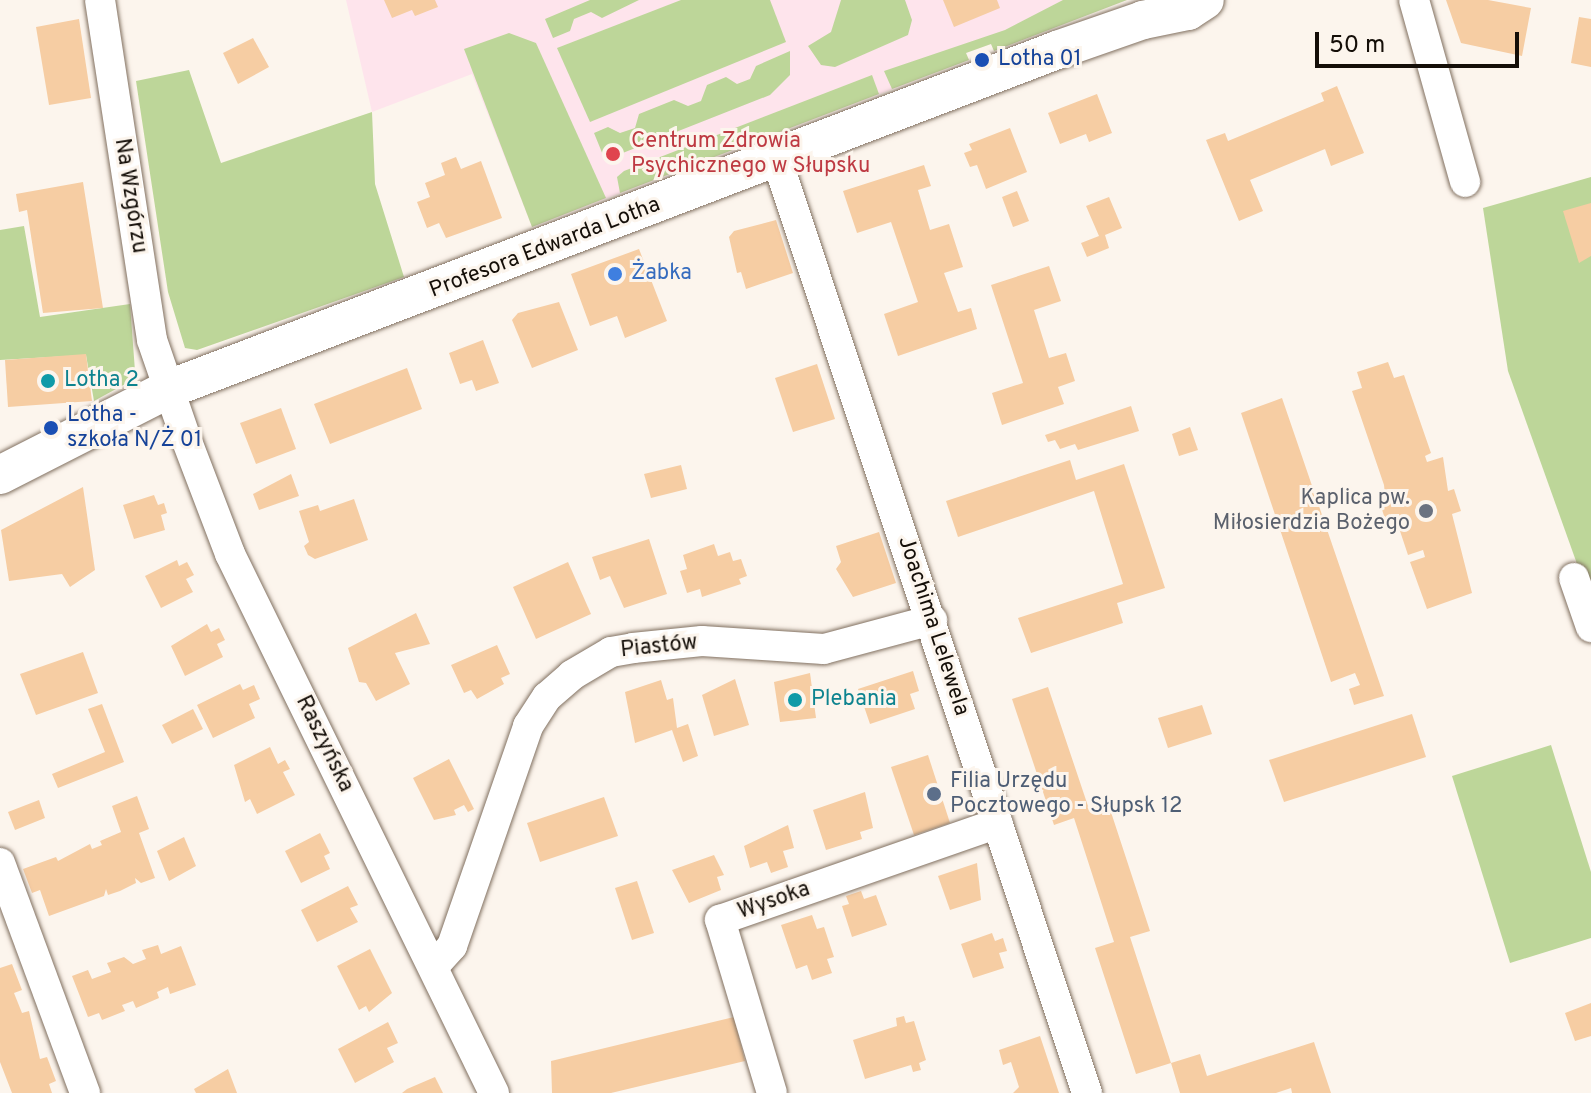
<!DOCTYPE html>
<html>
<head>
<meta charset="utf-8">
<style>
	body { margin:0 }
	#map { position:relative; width:1591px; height:1093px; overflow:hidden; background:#fcf5ed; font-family:Overpass,sans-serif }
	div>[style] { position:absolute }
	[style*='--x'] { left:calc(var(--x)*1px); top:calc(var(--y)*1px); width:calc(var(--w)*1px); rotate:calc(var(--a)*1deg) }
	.medical>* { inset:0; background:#fee4ec }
	.green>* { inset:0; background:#bdd699 }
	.building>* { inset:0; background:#f6cda3 }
	.roads { filter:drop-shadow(0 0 2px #817060) drop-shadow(0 0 2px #817060) }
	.minor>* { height:30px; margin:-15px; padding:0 15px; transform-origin:15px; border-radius:15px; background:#fff }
	.tertiary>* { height:38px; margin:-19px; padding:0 19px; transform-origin:19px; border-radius:19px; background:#fff }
	.dots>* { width:22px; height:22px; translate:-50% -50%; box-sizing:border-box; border:4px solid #fcf5ed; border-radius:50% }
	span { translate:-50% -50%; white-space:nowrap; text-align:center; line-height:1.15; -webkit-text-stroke:6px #fcf5ed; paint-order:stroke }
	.transit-label { font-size:22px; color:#164399 }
	.left { translate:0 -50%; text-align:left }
	.health-label { font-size:22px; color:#be3a42 }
	.street-label { font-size:22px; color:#140e08 }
	.shop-label { font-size:22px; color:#366cbe }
	.culture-label { font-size:22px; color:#0d838f }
	.worship-label { font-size:22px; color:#5b616d }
	.right { translate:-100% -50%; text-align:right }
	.service-label { font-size:22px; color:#4e5e75 }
	.scale { position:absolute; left:1315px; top:32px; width:204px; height:36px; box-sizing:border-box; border:4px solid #140e08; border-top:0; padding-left:10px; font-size:24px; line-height:28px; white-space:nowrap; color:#140e08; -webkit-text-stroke:6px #fcf5ed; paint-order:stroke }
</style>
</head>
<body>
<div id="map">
	<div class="medical">
		<div style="clip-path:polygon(346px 0,1127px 0,994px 51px,991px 44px,966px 53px,969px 60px,532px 227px,472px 74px,372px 112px)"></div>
	</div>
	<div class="green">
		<div style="clip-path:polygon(590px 0,639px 0,602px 18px,591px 12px,574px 19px,570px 31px,553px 38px,545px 19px)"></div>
		<div style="clip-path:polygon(681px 0,770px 0,786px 42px,590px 122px,557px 48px)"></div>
		<div style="clip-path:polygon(841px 0,905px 0,912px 20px,908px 35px,835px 67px,821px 65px,808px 46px,831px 32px)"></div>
		<div style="clip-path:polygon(1063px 0,1127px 0,994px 51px,991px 44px,966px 53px,969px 60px,892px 89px,884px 71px,1005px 30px)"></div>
		<div style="clip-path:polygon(509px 33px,536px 43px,606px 198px,532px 227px,464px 49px)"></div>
		<div style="clip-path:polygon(790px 51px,790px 75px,770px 95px,605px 160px,594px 133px,608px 127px,620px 133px,635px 128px,639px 114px,674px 100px,688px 106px,701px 101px,707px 85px,726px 77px,737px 84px,750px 79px,756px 66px)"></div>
		<div style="clip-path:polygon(189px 70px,221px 163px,372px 112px,375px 184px,404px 277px,197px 350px,185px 348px,168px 292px,136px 81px)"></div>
		<div style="clip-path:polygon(872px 75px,879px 94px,620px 193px,617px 177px,624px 171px)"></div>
		<div style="clip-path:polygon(1591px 177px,1591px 603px,1508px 371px,1483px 208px)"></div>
		<div style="clip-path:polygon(24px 226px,40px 317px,130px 304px,135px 371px,127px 383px,94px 401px,86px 355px,0 360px,0 230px)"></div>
		<div style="clip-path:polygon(1551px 745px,1591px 872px,1591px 938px,1510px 963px,1452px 776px)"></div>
	</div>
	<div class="building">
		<div style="clip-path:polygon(384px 0,435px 0,438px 7px,415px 16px,412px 10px,392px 18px)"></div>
		<div style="clip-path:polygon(943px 0,997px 0,1000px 8px,954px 27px)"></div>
		<div style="clip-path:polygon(1446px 0,1488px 0,1531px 8px,1522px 56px,1461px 43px)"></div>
		<div style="clip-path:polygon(1579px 17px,1591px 19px,1591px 67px,1571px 63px)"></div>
		<div style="clip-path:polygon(79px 19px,91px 98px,49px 105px,36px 27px)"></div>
		<div style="clip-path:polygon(253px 38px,269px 67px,238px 84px,223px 53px)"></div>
		<div style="clip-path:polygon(1337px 86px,1364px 153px,1331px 166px,1325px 149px,1250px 180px,1263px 211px,1239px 221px,1206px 140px,1225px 133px,1228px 141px,1324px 101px,1321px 93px)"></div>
		<div style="clip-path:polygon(1097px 94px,1112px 133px,1089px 142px,1086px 134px,1060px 144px,1048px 113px)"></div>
		<div style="clip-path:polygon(1010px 128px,1027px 172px,986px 189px,977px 165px,970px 167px,964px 153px,972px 150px,969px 144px)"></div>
		<div style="clip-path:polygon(456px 157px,461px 169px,481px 161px,502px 218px,446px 238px,439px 223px,427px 228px,417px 202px,430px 197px,425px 183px,445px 175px,441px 163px)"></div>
		<div style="clip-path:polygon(924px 165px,931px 186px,918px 190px,930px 230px,949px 224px,963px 267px,944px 273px,958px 312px,971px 308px,977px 329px,898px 356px,884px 314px,918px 302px,891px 222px,857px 233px,843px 191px)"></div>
		<div style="clip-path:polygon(83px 182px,103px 308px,43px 313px,27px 210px,19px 212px,16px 194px)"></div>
		<div style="clip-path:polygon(1017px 191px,1029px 221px,1013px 227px,1002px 197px)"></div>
		<div style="clip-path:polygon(1109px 197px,1122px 228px,1105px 235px,1109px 248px,1087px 257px,1081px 243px,1099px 236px,1086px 206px)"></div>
		<div style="clip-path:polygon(1591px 203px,1591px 256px,1579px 263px,1563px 211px)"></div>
		<div style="clip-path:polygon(776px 220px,793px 273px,746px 289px,741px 272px,737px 273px,729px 237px,734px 231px)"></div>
		<div style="clip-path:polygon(639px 249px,667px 321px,625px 338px,617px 316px,590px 326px,571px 274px)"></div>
		<div style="clip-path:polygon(1049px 266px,1061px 301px,1034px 310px,1049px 358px,1066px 353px,1075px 381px,1058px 387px,1064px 404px,1002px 425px,992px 393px,1023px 383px,991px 285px)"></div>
		<div style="clip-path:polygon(559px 302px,578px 350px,532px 368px,512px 320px,518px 313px)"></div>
		<div style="clip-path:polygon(483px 340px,499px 383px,476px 391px,472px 380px,460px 384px,449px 353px)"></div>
		<div style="clip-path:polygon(86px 354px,92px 401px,8px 407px,5px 360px)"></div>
		<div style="clip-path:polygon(1388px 362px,1394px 378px,1404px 375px,1431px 453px,1425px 456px,1427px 462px,1443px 457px,1448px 491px,1454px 489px,1461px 511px,1452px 514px,1472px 593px,1427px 609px,1410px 562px,1425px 557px,1423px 550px,1408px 555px,1398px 525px,1392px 516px,1385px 519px,1378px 497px,1385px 495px,1384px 485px,1352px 391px,1362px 388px,1357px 372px)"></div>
		<div style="clip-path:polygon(817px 364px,835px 419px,793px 432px,775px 378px)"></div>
		<div style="clip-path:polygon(407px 368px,422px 409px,330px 444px,314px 404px)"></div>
		<div style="clip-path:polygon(1282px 398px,1384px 696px,1354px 705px,1349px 689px,1360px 685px,1355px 673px,1331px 682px,1241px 413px)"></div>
		<div style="clip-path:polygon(1131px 406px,1139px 431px,1078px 450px,1075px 444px,1060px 449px,1055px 440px,1048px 442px,1045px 435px)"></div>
		<div style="clip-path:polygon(281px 408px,296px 449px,256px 464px,240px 423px)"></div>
		<div style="clip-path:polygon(1190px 427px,1198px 450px,1179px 456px,1172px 434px)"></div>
		<div style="clip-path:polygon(1070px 460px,1076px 480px,1124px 464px,1165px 588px,1117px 603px,1123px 623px,1031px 653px,1018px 618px,1123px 584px,1094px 491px,958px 537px,946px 501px)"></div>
		<div style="clip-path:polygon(681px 465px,687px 489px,651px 498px,644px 474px)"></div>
		<div style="clip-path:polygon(291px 474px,299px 496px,259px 510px,253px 494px)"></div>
		<div style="clip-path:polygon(83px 487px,95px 570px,70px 587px,62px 574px,9px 581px,1px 530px)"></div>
		<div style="clip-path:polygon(154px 495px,158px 505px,164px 503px,167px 513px,161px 515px,165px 530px,134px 539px,123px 505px)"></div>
		<div style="clip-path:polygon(354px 499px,368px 540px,315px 559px,308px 555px,304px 546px,309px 542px,299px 511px,318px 505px,320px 511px)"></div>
		<div style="clip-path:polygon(879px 532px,896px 583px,853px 597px,836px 569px,841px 562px,836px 546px)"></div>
		<div style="clip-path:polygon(649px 539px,667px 594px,624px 608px,610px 576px,600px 580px,592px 557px)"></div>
		<div style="clip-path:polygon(714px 544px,718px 556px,730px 552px,733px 561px,741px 559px,747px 576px,739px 579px,741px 584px,702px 597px,700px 589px,687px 593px,680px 571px,687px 569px,683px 555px)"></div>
		<div style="clip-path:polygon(177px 560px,179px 566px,187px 562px,194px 575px,186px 579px,193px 592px,161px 608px,145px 576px)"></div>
		<div style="clip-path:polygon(568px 562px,591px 614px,536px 639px,513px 587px)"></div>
		<div style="clip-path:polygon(416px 613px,430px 644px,395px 653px,410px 684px,376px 701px,366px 683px,359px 682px,348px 648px)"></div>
		<div style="clip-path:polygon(207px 624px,211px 632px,219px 628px,225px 640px,217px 644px,223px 657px,185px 676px,171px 646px)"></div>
		<div style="clip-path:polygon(497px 645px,510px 674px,501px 678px,504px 684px,477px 699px,471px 690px,464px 693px,451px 665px)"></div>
		<div style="clip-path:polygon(83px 652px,98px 693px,36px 715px,20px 674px)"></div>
		<div style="clip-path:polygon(913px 671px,919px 691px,910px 694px,915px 709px,870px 724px,858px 689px)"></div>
		<div style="clip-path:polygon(810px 673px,816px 718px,780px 722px,774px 682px)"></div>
		<div style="clip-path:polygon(735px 679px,749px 725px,714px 736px,702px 695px)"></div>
		<div style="clip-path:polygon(661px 680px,667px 700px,673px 698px,677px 728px,688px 724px,698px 756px,683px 762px,672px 730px,635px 743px,625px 692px)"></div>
		<div style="clip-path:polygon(240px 684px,243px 690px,254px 685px,260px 699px,249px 704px,255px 718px,213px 738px,197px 705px)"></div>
		<div style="clip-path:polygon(1048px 687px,1090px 812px,1109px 806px,1150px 931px,1130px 937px,1171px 1063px,1136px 1074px,1095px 948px,1114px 942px,1074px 818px,1054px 825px,1012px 699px)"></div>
		<div style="clip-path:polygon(102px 704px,124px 762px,58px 788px,52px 774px,105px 752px,88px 709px)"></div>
		<div style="clip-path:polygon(1202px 705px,1212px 734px,1168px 748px,1158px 718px)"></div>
		<div style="clip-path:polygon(193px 709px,203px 729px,172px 744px,162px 725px)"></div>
		<div style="clip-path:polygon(1412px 714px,1426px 757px,1284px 802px,1269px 760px)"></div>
		<div style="clip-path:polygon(270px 747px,278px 764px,285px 760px,290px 769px,283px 772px,295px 795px,257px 814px,250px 799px,245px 802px,234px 765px)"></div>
		<div style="clip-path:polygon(928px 755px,950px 823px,914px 835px,891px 767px)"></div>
		<div style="clip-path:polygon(449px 759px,474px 809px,468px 812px,464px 805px,454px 810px,456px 815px,434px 820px,413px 778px)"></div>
		<div style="clip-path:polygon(865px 792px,873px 828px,860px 832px,862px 839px,826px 850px,813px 810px)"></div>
		<div style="clip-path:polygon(137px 796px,149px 829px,139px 833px,155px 878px,141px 883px,135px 878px,136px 883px,120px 891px,108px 895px,106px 889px,104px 896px,49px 916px,40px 890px,32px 893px,23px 869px,56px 857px,58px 861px,90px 844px,92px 849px,102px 845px,100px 841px,121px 832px,112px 806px)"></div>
		<div style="clip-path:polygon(604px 797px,618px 836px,540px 862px,527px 823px)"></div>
		<div style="clip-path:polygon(39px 800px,45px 818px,15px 830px,8px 812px)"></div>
		<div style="clip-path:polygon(788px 825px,794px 848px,783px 851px,788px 867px,771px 873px,767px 862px,750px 868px,744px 846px)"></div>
		<div style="clip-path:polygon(320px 833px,330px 853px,324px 856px,330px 869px,301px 883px,285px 851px)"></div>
		<div style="clip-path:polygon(184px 837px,196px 866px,169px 881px,157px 851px)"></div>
		<div style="clip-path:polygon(714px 855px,724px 875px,717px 877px,721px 890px,689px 903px,672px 870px)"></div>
		<div style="clip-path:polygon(977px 863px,981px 900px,950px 910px,938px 876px)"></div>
		<div style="clip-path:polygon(637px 881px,654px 933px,632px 940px,615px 888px)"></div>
		<div style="clip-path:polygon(348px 886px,358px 905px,350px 908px,358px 922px,317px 942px,301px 910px)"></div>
		<div style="clip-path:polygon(861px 891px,864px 899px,876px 895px,887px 925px,852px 937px,842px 906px,849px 904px,846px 896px)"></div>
		<div style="clip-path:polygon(812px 915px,817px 929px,824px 927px,834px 957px,827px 959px,832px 973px,812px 980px,807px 965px,796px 969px,781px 925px)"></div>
		<div style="clip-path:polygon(992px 933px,995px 941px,1003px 938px,1007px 951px,999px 953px,1004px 968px,973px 978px,961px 944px)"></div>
		<div style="clip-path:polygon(158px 945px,161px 954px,181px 946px,196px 985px,170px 994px,168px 987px,157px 992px,159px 998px,136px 1008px,133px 1001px,122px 1005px,125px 1011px,102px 1020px,99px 1013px,88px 1017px,72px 976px,88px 970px,92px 979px,111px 972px,107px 963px,124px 957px,133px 964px,146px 959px,142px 950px)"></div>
		<div style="clip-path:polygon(370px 949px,392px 993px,369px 1012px,366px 1006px,359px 1010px,337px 966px)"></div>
		<div style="clip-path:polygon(12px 964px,22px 990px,14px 993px,22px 1013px,29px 1011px,40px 1059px,47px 1057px,56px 1081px,49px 1084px,52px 1093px,12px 1093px,0 1062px,0 968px)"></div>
		<div style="clip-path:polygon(1591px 1003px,1591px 1036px,1575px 1041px,1565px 1013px)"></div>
		<div style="clip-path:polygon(904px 1016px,906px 1023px,914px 1021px,926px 1060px,919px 1063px,921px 1070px,913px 1072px,911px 1065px,865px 1079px,853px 1040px,897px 1026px,896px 1018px)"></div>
		<div style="clip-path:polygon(734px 1017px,745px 1061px,611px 1093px,552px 1093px,551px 1061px)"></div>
		<div style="clip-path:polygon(388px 1022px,398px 1043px,387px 1048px,394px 1062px,355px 1083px,338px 1049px)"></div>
		<div style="clip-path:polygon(1040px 1036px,1059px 1093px,1013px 1093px,1019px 1087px,1011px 1062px,1003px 1065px,999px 1050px)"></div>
		<div style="clip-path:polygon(1314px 1042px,1331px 1093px,1292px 1093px,1291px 1088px,1276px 1093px,1180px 1093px,1171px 1063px,1200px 1054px,1207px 1076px)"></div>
		<div style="clip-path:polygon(228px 1069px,237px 1093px,196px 1093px,194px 1089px)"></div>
		<div style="clip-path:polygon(435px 1077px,443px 1093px,402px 1093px,407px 1089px)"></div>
	</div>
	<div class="roads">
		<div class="minor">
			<div style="--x:100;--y:0;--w:344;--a:81.3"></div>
			<div style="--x:152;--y:340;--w:102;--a:71"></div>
			<div style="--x:185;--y:436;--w:126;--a:69.1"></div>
			<div style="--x:230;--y:554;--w:600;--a:63.9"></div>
			<div style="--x:1414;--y:0;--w:189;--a:74.3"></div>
			<div style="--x:777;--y:160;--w:983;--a:71.62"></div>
			<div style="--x:1574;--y:578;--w:52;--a:70.9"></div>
			<div style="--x:0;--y:863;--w:245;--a:69.7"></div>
			<div style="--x:434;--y:966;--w:27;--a:-48"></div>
			<div style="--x:452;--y:946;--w:233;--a:-70.9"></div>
			<div style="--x:528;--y:726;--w:35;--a:-57"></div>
			<div style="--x:547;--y:697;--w:33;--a:-41"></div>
			<div style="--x:572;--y:675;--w:45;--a:-30.5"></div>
			<div style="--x:611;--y:652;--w:22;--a:-10"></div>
			<div style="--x:633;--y:648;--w:69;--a:-5.8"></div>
			<div style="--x:702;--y:641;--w:122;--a:3.8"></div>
			<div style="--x:824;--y:649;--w:112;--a:-15"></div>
			<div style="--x:772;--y:1093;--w:181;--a:-106.7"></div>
			<div style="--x:720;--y:920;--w:294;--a:-19.2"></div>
		</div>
		<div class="tertiary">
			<div style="--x:0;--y:475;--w:190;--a:-27"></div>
			<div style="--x:169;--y:389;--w:951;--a:-20.89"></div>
			<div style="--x:1057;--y:50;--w:91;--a:-19.2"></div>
			<div style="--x:1143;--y:20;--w:46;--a:-11.3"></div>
			<div style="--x:1188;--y:11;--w:20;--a:-33"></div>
		</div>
	</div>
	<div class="dots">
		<div style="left:982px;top:60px;background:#1a4fb4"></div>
		<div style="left:613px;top:154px;background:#e0444e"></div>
		<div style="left:615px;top:274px;background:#3f7fe0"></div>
		<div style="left:48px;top:381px;background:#0f9aa8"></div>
		<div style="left:51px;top:428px;background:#1a4fb4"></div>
		<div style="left:1426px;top:511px;background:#6b7280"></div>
		<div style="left:795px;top:700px;background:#0f9aa8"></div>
		<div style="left:934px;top:794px;background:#5c6f8a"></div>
	</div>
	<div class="transit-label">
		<span class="left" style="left:998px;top:60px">Lotha 01</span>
		<span class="left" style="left:67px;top:428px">Lotha -<br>szkoła N/Ż 01</span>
	</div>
	<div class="health-label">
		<span class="left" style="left:631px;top:154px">Centrum Zdrowia<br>Psychicznego w Słupsku</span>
	</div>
	<div class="street-label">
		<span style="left:130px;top:196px;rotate:81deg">Na Wzgórzu</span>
		<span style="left:545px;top:248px;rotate:-21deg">Profesora Edwarda Lotha</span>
		<span style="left:933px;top:626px;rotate:72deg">Joachima Lelewela</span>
		<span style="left:659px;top:647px;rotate:-6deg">Piastów</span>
		<span style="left:324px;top:744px;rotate:64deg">Raszyńska</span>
		<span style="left:774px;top:901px;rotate:-19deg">Wysoka</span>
	</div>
	<div class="shop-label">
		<span class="left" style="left:631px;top:274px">Żabka</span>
	</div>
	<div class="culture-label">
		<span class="left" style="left:64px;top:381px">Lotha 2</span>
		<span class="left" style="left:811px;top:700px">Plebania</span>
	</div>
	<div class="worship-label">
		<span class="right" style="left:1410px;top:511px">Kaplica pw.<br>Miłosierdzia Bożego</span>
	</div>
	<div class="service-label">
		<span class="left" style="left:950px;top:794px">Filia Urzędu<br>Pocztowego - Słupsk 12</span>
	</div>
	<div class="scale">50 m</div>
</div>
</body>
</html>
